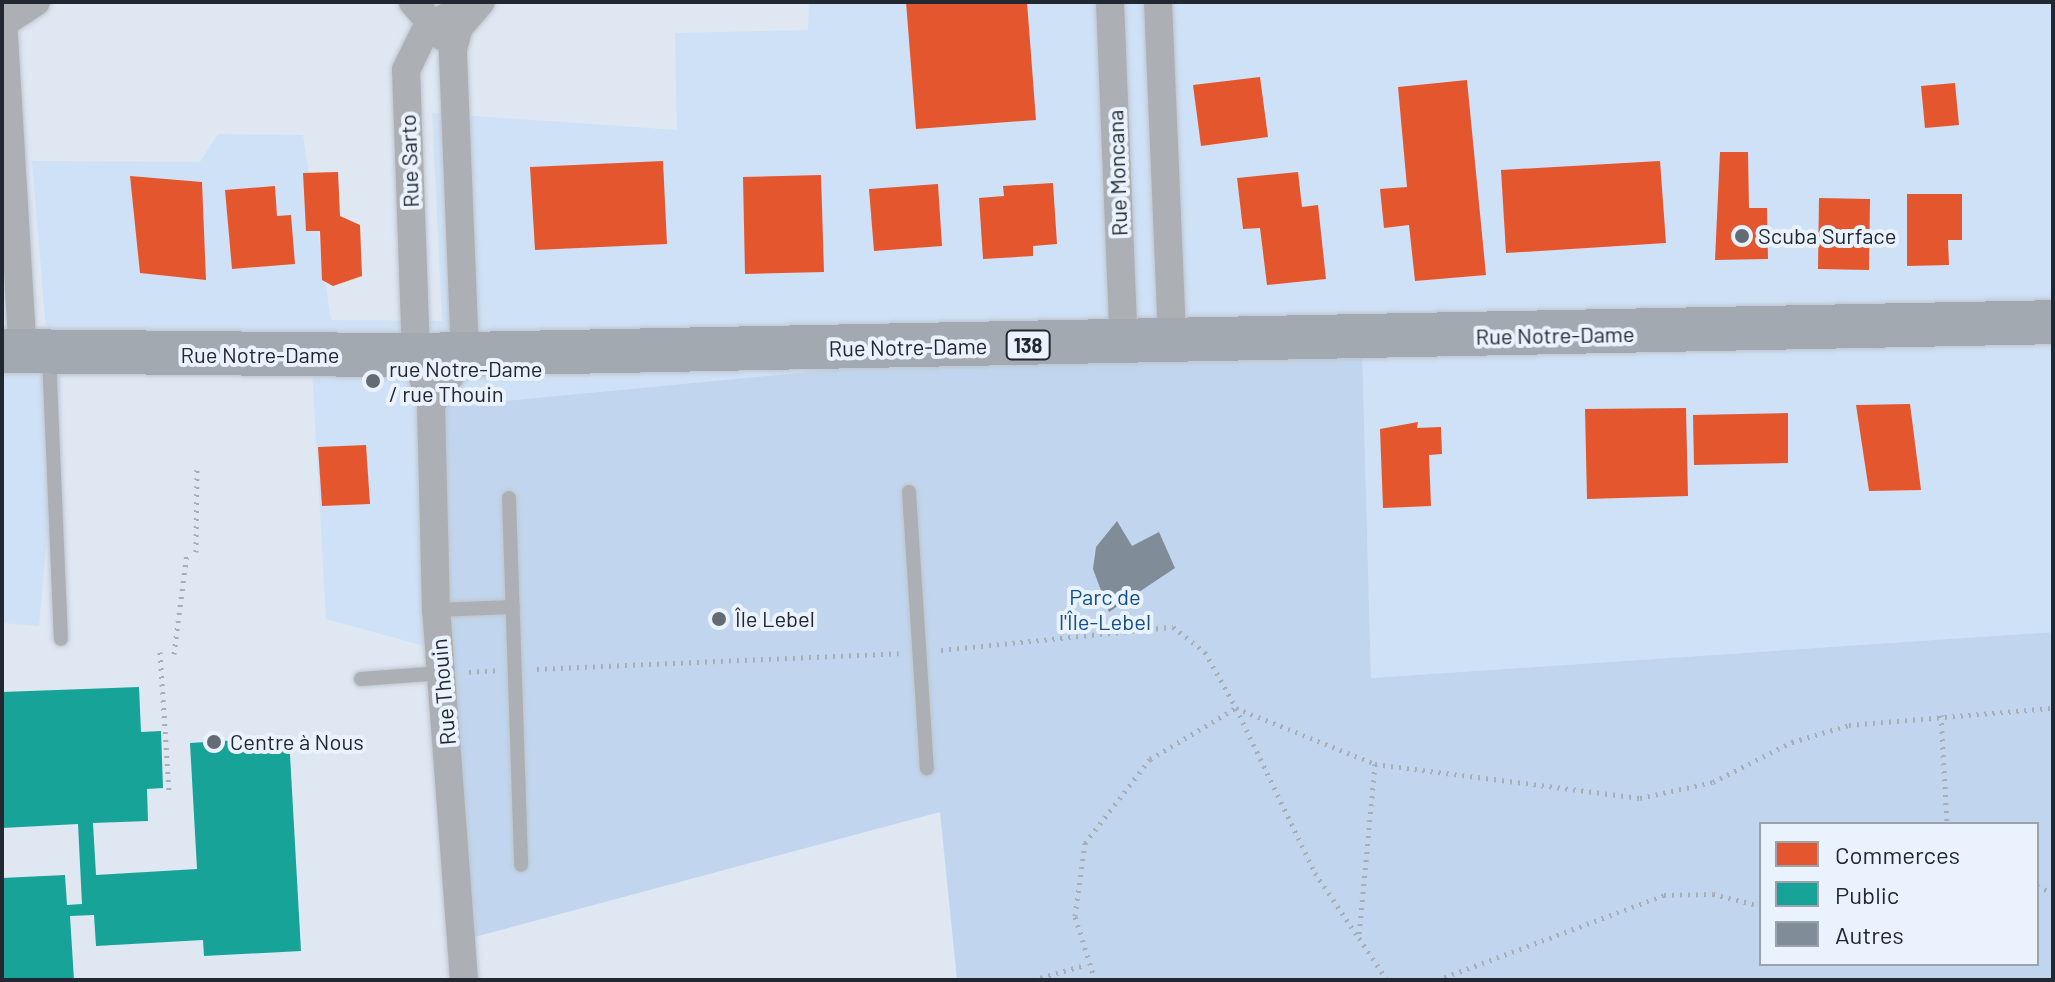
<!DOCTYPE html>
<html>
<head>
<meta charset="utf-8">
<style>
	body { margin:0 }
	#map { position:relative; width:2055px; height:982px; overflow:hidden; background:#dee7f2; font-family:Barlow,sans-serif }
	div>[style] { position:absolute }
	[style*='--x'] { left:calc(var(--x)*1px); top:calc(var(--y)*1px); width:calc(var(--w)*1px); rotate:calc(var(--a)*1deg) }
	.built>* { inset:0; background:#cfe1f6 }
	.green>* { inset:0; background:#c1d6ee }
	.shops>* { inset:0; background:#e4572e }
	.public>* { inset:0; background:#17a398 }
	.building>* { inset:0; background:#808c98 }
	.path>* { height:5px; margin-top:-2.5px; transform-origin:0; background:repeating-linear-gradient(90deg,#a8aeb4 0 2px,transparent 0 8px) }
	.roads { filter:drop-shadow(0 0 2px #bec5ce) drop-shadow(0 0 2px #bec5ce) }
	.service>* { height:14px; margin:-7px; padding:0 7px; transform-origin:7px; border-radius:7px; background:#acb0b5 }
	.minor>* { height:28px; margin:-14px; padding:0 14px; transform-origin:14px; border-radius:14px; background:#acb0b5 }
	.primary>* { height:44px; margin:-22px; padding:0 22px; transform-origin:22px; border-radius:22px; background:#a2a9b0 }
	.dots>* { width:22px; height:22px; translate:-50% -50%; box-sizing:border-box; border:4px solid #eaf3fd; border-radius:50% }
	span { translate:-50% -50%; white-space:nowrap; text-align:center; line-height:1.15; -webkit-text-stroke:8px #eaf3fd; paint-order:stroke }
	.shield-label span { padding:2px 6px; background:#eaf3fd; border:2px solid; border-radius:6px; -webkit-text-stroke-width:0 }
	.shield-label { font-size:20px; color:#212831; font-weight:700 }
	.street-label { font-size:22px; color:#212831 }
	.poi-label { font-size:22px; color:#212831 }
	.left { translate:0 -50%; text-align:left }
	.park-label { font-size:22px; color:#124e89 }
	.frame { position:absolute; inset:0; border:4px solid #212831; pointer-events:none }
	.legend { position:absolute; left:1759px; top:822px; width:280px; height:144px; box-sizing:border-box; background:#eaf3fd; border:2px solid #9aa2ab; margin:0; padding:10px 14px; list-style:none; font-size:24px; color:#212831 }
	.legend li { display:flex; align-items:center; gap:16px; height:40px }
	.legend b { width:40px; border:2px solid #9aa2ab }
</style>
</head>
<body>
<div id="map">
	<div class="built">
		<div style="clip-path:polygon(809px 2px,2053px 2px,2053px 632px,1371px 678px,1362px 345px,432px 648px,326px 619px,312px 367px,62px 368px,39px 626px,2px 623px,2px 351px,48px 354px,32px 161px,200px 162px,218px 134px,303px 135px,331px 320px,442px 321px,432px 113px,677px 130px,675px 33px,808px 30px)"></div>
	</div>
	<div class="green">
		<div style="clip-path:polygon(evenodd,1362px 345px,1371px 678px,2053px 632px,2053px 980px,957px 980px,940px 812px,452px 943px,421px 409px,923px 361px,1362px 345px,1761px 824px,2037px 824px,2037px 964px,1761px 964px,1761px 824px)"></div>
	</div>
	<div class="shops">
		<div style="clip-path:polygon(906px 2px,1027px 2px,1036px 120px,916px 129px)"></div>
		<div style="clip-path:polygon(1260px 77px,1268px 137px,1201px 146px,1193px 85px)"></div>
		<div style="clip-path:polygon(1467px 80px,1486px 275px,1415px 281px,1409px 225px,1384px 228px,1380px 189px,1407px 187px,1398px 87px)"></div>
		<div style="clip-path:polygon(1955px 83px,1959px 125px,1925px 128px,1921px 86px)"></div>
		<div style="clip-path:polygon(1720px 152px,1748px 152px,1749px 208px,1767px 208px,1768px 259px,1715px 260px)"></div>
		<div style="clip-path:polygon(663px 161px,667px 244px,535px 250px,530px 167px)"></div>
		<div style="clip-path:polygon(1660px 161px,1666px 243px,1506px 253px,1501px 170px)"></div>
		<div style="clip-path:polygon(338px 172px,340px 216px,360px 225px,362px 276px,333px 286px,322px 280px,320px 231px,306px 231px,303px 173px)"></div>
		<div style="clip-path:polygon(1298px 172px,1302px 207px,1318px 205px,1326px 279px,1267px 285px,1260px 228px,1243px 229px,1237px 178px)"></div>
		<div style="clip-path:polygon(821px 175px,824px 272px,745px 274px,743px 177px)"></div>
		<div style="clip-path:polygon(130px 176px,202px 182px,206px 280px,140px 273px)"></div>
		<div style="clip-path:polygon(1053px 183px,1057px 244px,1033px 246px,1033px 256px,983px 259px,979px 198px,1004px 196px,1003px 186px)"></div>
		<div style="clip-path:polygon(938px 184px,942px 246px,874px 251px,869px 189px)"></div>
		<div style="clip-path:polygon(275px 186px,277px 216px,291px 215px,295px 264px,232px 269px,225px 190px)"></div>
		<div style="clip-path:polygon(1907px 194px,1962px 194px,1962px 240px,1948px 240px,1949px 265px,1907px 266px)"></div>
		<div style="clip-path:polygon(1819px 198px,1870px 199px,1869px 270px,1818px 269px)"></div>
		<div style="clip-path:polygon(1910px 404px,1921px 490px,1869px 491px,1856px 405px)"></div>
		<div style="clip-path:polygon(1686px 408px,1688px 496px,1587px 499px,1585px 409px)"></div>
		<div style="clip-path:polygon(1788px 413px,1788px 463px,1694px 465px,1693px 415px)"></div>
		<div style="clip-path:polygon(1418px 422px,1417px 428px,1441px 427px,1442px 454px,1429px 455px,1431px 506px,1383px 508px,1380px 429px)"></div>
		<div style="clip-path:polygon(366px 445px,370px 504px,322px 506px,318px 447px)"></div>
	</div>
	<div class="public">
		<div style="clip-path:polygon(139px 687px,141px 732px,161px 731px,163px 788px,147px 789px,148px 821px,93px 823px,96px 875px,197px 869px,190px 743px,289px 737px,301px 951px,204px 956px,203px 940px,96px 946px,94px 915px,70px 916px,74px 980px,2px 980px,2px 878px,65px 875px,67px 905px,82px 904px,78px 824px,2px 828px,2px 692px)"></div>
	</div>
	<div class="building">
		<div style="clip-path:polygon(1117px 521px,1132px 546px,1159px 532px,1175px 568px,1109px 612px,1093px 569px,1096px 547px)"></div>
	</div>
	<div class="path">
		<div style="--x:196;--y:552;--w:86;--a:-89.3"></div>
		<div style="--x:941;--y:650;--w:233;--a:-5.7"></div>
		<div style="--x:1173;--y:627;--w:41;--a:38"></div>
		<div style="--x:1205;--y:652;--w:64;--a:61"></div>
		<div style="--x:1236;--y:708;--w:150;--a:21.9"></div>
		<div style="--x:1375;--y:764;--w:267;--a:7.3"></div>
		<div style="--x:1640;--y:798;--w:75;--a:-12.4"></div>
		<div style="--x:1713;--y:782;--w:89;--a:-26.9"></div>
		<div style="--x:1792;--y:742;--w:59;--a:-16.6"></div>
		<div style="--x:1849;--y:725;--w:205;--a:-4.8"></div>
		<div style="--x:160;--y:652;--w:141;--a:86.3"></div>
		<div style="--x:174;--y:654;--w:103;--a:-82.7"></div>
		<div style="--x:537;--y:669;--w:362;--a:-2.5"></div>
		<div style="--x:469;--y:672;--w:26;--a:-4"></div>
		<div style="--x:1941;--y:715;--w:109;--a:86.8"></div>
		<div style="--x:1375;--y:764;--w:175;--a:95.3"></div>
		<div style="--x:1359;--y:938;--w:50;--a:56.3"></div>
		<div style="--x:2037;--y:886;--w:17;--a:24"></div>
		<div style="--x:1033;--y:980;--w:54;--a:-16.1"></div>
		<div style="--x:1095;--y:980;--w:67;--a:-107.4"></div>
		<div style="--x:1075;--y:916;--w:74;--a:-82.2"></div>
		<div style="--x:1085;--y:843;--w:106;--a:-52.3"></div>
		<div style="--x:1150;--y:759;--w:100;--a:-30.7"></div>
		<div style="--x:1236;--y:708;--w:183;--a:64.4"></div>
		<div style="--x:1315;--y:873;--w:78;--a:55.9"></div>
		<div style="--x:1437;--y:980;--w:242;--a:-20.5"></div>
		<div style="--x:1664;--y:895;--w:49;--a:-1.2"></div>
		<div style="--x:1713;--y:894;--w:49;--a:14"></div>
	</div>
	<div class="roads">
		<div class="service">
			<div style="--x:49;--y:355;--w:284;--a:87.6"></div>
			<div style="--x:909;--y:492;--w:277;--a:86.3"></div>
			<div style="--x:509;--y:498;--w:367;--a:88.1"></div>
			<div style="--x:436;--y:610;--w:77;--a:-2.2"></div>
			<div style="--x:361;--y:679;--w:81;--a:-4.2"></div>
		</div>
		<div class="minor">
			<div style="--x:413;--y:2;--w:45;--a:49.5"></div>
			<div style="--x:1110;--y:2;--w:342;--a:87.7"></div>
			<div style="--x:1158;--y:2;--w:340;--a:87.6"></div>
			<div style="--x:2;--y:3;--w:350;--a:86.6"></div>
			<div style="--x:8;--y:20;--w:33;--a:-33"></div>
			<div style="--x:431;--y:404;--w:60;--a:-55.8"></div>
			<div style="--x:465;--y:354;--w:305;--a:-92.3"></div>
			<div style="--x:453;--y:49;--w:23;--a:-75"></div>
			<div style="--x:459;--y:27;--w:33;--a:-49"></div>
			<div style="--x:464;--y:980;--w:371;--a:-94.3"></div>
			<div style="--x:436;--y:610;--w:206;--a:-91.4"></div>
			<div style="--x:431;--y:404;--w:51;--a:-107"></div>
			<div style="--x:416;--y:355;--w:285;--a:-92"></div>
			<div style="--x:406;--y:70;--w:48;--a:-64"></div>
			<div style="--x:427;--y:27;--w:55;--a:-27"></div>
		</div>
		<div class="primary">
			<div style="--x:2;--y:351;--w:414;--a:0.6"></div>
			<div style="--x:416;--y:355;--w:1637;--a:-1.15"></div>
		</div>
	</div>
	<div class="dots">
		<div style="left:1742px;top:236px;background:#636b75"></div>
		<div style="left:373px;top:381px;background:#636b75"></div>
		<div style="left:719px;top:619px;background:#636b75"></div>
		<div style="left:214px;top:742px;background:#636b75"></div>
	</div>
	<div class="shield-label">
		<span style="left:1028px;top:345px">138</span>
	</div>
	<div class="street-label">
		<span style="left:409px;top:161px;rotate:-92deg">Rue Sarto</span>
		<span style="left:1117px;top:173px;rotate:-92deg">Rue Moncana</span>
		<span style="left:1555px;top:335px;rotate:-1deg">Rue Notre-Dame</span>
		<span style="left:908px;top:347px;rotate:-1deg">Rue Notre-Dame</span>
		<span style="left:260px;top:355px">Rue Notre-Dame</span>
		<span style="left:443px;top:692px;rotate:-95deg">Rue Thouin</span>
	</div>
	<div class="poi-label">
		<span class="left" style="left:1758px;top:236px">Scuba Surface</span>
		<span class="left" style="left:389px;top:381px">rue Notre-Dame<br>/ rue Thouin</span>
		<span class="left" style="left:735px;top:619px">Île Lebel</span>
		<span class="left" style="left:230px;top:742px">Centre à Nous</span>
	</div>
	<div class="park-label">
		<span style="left:1105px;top:609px">Parc de<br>l'Île-Lebel</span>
	</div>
	<div class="frame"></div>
	<ul class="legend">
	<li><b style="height:22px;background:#e4572e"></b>Commerces</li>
	<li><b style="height:22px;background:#17a398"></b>Public</li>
	<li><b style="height:22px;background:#808c98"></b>Autres</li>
	</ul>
</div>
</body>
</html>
